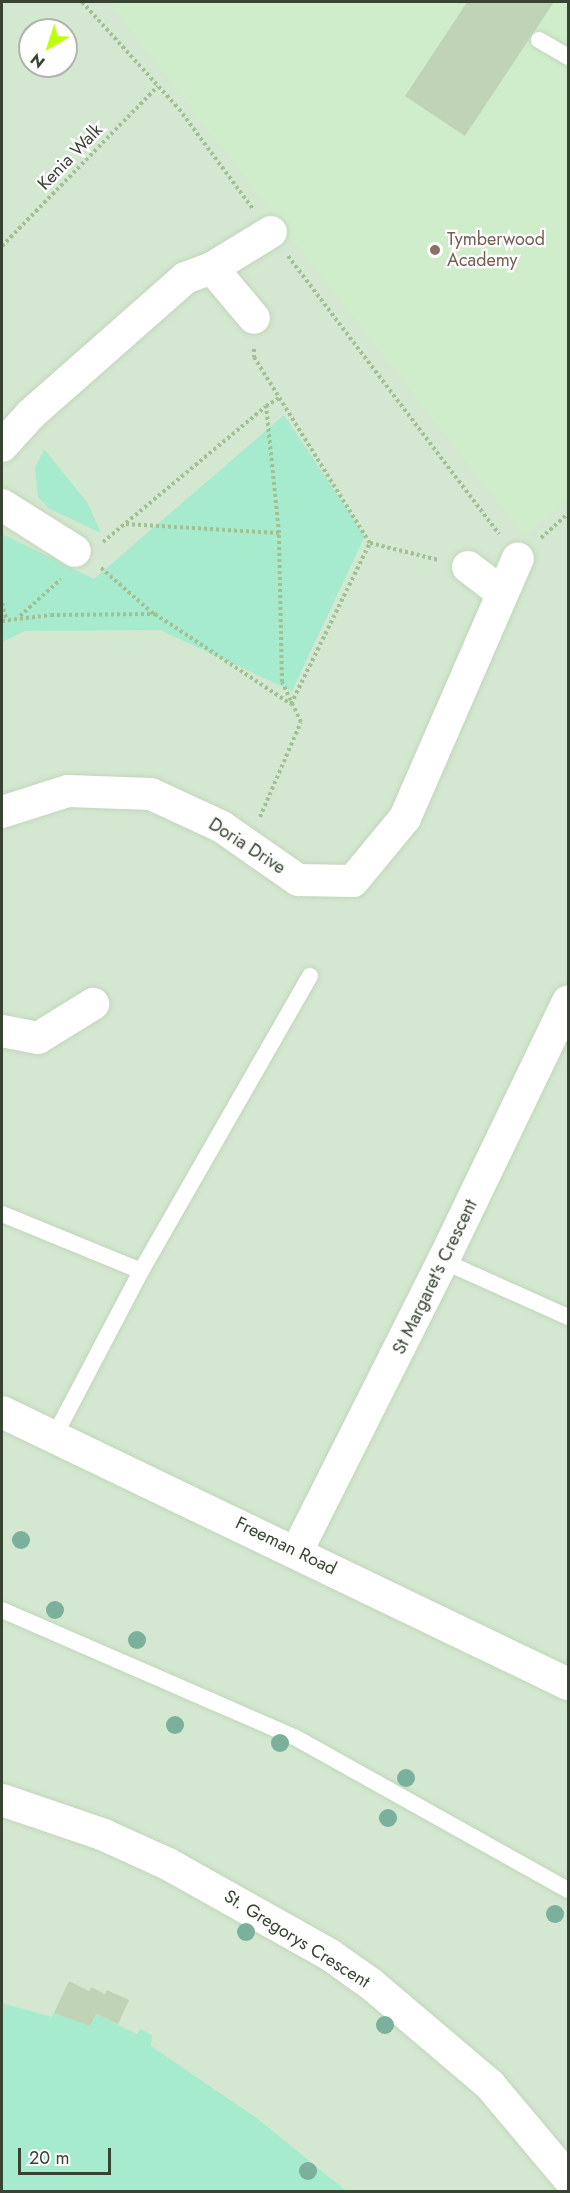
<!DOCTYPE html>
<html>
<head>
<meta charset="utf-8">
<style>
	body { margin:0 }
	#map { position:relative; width:570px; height:2193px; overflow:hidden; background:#e5f3e2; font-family:Jost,sans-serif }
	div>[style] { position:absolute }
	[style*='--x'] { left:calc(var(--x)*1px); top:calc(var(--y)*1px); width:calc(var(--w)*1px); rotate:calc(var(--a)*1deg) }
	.residential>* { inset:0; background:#d4e7d0 }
	.education>* { inset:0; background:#d0edcb }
	.green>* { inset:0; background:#a7ebce }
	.building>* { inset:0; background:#bfd4b7 }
	.path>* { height:4px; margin-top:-2px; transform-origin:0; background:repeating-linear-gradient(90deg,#9fc194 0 3px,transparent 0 6px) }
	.roads { filter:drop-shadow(0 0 2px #c1d6bb) drop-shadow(0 0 2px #c1d6bb) }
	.service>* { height:16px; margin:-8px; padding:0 8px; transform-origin:8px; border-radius:8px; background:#fff }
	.minor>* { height:32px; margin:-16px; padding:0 16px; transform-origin:16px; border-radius:16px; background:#fff }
	.trees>* { width:18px; height:18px; margin:-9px; border-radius:50%; background:#7ab09c }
	.dots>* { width:16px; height:16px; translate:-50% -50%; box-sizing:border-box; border:3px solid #fff; border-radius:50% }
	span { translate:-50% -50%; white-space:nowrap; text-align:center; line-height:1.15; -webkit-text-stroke:4.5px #fff; paint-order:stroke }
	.street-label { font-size:18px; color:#374432 }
	.education-label { font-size:18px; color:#785e54 }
	.left { translate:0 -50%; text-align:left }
	.frame { position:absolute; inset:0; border:3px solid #374432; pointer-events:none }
	.north { position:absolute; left:18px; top:18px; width:60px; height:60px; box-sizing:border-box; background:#fff; border:2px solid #afb4ad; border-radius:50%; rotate:219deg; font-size:16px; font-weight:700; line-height:24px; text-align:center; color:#374432 }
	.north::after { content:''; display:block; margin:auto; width:21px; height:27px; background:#beff0d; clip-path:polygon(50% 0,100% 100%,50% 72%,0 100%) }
	.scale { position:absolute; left:18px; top:2148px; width:93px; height:27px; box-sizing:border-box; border:3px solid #374432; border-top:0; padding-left:8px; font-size:18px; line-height:21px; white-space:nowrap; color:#374432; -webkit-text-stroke:4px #fff; paint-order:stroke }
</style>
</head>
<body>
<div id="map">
	<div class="residential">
		<div style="clip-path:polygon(evenodd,2px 2px,568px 2px,568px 2191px,2px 2191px,2px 2px,30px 30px,66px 30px,66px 66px,30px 66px,30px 30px)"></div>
	</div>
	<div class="education">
		<div style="clip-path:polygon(109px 2px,568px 2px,568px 498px,524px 536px)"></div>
	</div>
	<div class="green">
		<div style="clip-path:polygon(284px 415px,365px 536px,292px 691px,160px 630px,25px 631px,2px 642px,2px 534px,94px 579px)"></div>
		<div style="clip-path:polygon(44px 449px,87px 502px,101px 533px,48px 508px,38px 497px,35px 468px)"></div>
		<div style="clip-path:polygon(2px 2003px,52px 2017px,54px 2013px,90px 2026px,96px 2014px,137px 2034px,140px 2029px,152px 2035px,151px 2046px,258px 2119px,346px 2191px,2px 2191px)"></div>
	</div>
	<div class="building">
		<div style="clip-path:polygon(467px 2px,554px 2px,465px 136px,405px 96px)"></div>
		<div style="clip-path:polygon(69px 1981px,89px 1991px,91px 1987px,105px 1994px,107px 1990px,129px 2000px,118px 2024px,96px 2014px,90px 2026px,54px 2013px)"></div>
	</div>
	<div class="path">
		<div style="--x:82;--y:2;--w:144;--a:47.8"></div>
		<div style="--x:179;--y:109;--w:124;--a:53.5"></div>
		<div style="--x:2;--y:246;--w:223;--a:-45.7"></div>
		<div style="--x:288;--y:256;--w:349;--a:52.8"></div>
		<div style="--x:254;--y:349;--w:8;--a:90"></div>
		<div style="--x:254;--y:357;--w:219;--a:58.1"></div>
		<div style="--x:370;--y:543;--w:71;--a:13.8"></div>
		<div style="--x:126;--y:524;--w:153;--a:3.4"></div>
		<div style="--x:541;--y:538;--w:36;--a:-42"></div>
		<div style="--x:103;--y:542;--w:211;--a:-39.8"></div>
		<div style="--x:101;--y:568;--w:70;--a:41"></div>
		<div style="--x:2;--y:603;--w:16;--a:75"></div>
		<div style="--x:20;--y:616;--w:55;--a:-42.1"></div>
		<div style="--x:2;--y:621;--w:49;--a:-7"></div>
		<div style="--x:51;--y:615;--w:104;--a:-0.6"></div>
		<div style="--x:155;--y:614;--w:163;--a:33.5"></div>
		<div style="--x:291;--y:704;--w:179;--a:-63.9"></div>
		<div style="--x:260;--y:817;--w:103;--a:-66.7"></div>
		<div style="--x:301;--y:722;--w:44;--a:-115.4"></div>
		<div style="--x:282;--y:682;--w:149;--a:-91.2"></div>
		<div style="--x:279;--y:533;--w:128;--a:-95.8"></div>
		<div style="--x:266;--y:406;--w:17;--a:-31"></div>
	</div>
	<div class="roads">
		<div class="service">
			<div style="--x:539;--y:40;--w:34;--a:30"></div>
			<div style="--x:2;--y:1214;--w:150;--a:22.3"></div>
			<div style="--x:141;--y:1271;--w:340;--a:-60.2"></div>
			<div style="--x:443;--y:1261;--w:137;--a:24.1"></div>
			<div style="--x:55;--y:1435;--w:185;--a:-62.3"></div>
			<div style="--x:2;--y:1610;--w:321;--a:23.5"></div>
			<div style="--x:296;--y:1738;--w:312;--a:29.2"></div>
		</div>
		<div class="minor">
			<div style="--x:212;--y:268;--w:69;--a:-31.4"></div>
			<div style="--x:2;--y:446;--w:43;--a:-47.8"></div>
			<div style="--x:31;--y:414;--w:205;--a:-41.4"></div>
			<div style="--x:185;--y:278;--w:29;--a:-20"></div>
			<div style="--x:212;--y:268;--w:65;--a:50"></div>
			<div style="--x:2;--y:505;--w:86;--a:32.2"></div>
			<div style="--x:468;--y:567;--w:43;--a:37.4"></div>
			<div style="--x:2;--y:812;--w:69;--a:-17.7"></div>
			<div style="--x:68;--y:791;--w:83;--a:2.1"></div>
			<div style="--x:151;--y:794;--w:78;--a:24.9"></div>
			<div style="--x:222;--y:827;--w:93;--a:34.9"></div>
			<div style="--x:298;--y:880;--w:55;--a:1"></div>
			<div style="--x:353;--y:881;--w:82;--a:-50.5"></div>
			<div style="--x:405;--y:818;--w:283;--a:-66.5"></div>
			<div style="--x:2;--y:1031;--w:37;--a:11"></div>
			<div style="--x:38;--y:1038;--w:65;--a:-31.7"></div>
			<div style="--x:2;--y:1412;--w:628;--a:25.67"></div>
			<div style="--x:297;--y:1551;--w:325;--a:-63.3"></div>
			<div style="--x:443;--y:1261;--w:288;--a:-64.3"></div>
			<div style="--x:2;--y:1800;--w:108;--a:18.9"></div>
			<div style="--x:104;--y:1835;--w:70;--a:24.4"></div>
			<div style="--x:168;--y:1864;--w:186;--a:29.3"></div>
			<div style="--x:330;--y:1955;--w:50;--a:35.3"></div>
			<div style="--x:371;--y:1984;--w:156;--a:40.3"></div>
			<div style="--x:490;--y:2085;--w:121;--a:50"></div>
		</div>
	</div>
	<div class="trees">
		<div style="left:21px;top:1540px"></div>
		<div style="left:55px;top:1610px"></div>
		<div style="left:137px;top:1640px"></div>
		<div style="left:175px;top:1725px"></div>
		<div style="left:280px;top:1743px"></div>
		<div style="left:406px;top:1778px"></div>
		<div style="left:388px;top:1818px"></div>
		<div style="left:555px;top:1914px"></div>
		<div style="left:246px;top:1932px"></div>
		<div style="left:385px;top:2025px"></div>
		<div style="left:308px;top:2171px"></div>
	</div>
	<div class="dots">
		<div style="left:435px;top:250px;background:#8d6e63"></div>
	</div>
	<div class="street-label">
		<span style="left:70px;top:157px;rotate:-46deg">Kenia Walk</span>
		<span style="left:247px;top:846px;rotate:33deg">Doria Drive</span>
		<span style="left:435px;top:1277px;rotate:-64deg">St Margaret's Crescent</span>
		<span style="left:286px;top:1546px;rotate:26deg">Freeman Road</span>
		<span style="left:297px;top:1939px;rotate:32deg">St. Gregorys Crescent</span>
	</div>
	<div class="education-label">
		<span class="left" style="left:447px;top:250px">Tymberwood<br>Academy</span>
	</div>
	<div class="frame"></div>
	<div class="north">N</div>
	<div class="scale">20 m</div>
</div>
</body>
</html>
